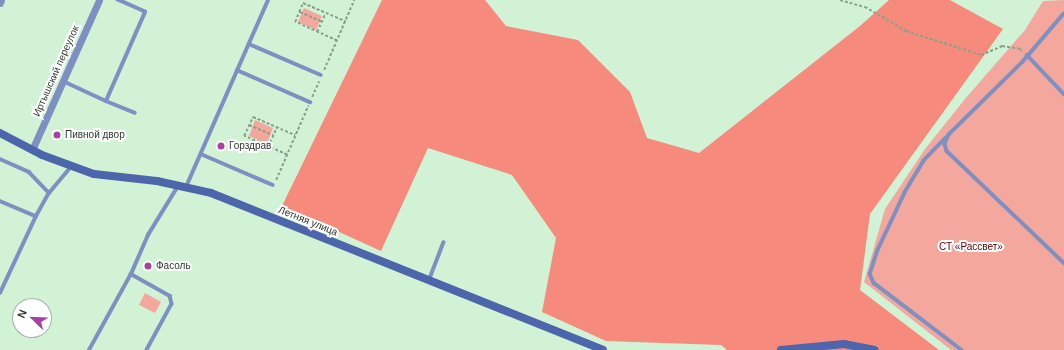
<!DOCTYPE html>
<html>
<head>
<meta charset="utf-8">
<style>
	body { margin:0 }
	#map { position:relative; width:1064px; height:350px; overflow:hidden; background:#d1f2d5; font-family:Arial,sans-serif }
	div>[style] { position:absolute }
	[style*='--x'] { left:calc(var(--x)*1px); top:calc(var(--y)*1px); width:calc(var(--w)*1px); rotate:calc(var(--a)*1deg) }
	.green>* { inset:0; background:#f4a89d }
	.forest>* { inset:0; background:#f68a7c }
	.path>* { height:1.5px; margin-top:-0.75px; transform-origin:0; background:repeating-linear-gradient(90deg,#8aa18c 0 3px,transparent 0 5px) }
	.lane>* { height:3.5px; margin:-1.75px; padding:0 1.75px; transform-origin:1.75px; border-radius:1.75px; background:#7e90c1 }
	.street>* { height:7px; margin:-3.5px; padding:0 3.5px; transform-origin:3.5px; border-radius:3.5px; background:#7e90c1 }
	.secondary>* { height:8px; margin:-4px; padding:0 4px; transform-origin:4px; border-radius:4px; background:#4d65aa }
	.dots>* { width:11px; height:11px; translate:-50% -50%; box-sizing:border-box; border:2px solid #fff; border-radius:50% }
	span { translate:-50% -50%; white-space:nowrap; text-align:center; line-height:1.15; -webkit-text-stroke:4px #fff; paint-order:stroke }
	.street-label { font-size:10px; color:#2d392e }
	.poi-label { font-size:10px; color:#2d392e }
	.left { translate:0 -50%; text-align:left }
	.park-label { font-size:10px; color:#580002 }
	.north { position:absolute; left:12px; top:298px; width:40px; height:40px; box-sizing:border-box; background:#fff; border:1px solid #abb0ab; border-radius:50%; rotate:293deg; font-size:11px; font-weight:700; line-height:16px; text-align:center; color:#2d392e }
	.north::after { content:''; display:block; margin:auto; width:14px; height:18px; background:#a641a5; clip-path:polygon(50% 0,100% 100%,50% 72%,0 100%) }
</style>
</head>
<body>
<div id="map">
	<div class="green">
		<div style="clip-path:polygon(1064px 0,1064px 350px,951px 350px,864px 282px,885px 209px,925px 149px,965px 99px,1025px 30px,1043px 1px)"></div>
		<div style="clip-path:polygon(304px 8px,322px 16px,316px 30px,298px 22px)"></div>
		<div style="clip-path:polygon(255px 120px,273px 128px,267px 144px,249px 136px)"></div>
		<div style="clip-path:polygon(145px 293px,161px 302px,155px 313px,139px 305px)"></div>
	</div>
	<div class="forest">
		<div style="clip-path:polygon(382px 0,485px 0,506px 26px,578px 40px,630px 92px,647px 138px,699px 153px,860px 26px,889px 0,950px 0,1003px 29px,870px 214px,860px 290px,939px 350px,727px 350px,721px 345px,606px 341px,542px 312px,556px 238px,512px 175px,428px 148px,381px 251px,282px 206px)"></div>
	</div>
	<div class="path">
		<div style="--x:840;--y:0;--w:26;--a:16"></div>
		<div style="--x:865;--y:7;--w:48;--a:30.3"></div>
		<div style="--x:906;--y:31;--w:79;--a:17.7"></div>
		<div style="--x:981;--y:55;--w:23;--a:-23"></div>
		<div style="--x:1002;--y:46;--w:18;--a:9"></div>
		<div style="--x:1020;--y:49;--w:5;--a:37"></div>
		<div style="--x:300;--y:12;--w:24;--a:24"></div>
		<div style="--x:317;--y:32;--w:20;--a:-66"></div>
		<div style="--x:337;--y:41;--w:46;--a:-155.7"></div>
		<div style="--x:295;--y:22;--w:11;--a:-68"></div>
		<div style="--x:299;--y:12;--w:10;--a:-66"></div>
		<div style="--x:303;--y:3;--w:46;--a:23.2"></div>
		<div style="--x:324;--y:70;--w:76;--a:-66.8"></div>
		<div style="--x:312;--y:97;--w:17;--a:-66"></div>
		<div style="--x:249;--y:125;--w:26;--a:23"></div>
		<div style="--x:268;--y:147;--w:22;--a:-66"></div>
		<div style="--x:287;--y:155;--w:47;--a:-156.2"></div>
		<div style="--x:244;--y:136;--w:21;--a:-65"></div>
		<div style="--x:253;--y:117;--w:46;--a:23.2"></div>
		<div style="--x:276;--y:180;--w:81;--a:-66.6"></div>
	</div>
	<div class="lane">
		<div style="--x:1064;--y:14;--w:63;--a:130.5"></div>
		<div style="--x:1023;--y:62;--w:104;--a:135.4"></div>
		<div style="--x:949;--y:135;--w:10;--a:114"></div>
		<div style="--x:945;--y:144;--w:7;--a:74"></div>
		<div style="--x:947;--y:151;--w:162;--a:43.7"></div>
		<div style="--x:249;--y:44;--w:78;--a:23.3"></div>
		<div style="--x:1027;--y:55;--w:54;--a:46.5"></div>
		<div style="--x:237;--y:70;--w:80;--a:23.7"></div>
		<div style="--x:63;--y:81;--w:47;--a:24.9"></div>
		<div style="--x:106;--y:101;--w:97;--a:-66.3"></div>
		<div style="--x:145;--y:12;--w:30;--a:-156"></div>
		<div style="--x:106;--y:101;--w:31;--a:22"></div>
		<div style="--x:946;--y:138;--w:32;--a:134"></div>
		<div style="--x:924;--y:161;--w:37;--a:121"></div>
		<div style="--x:905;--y:193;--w:63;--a:115.3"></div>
		<div style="--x:878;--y:250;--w:25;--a:108"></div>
		<div style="--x:870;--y:274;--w:10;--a:66"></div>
		<div style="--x:874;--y:283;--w:111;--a:37.3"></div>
		<div style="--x:201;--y:154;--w:78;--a:23.3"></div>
		<div style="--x:0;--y:159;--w:32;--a:24"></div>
		<div style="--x:29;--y:172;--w:29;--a:46"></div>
		<div style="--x:186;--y:187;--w:204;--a:-66.3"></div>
		<div style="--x:0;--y:201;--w:39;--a:23"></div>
		<div style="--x:131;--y:274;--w:45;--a:29.4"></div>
		<div style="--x:170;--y:296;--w:8;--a:76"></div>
		<div style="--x:172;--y:304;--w:52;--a:118.5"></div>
		<div style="--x:429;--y:280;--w:40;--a:-69"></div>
		<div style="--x:0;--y:293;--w:85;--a:-64.9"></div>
		<div style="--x:36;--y:216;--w:26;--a:-61"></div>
		<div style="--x:49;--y:193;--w:35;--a:-50"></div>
		<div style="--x:89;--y:350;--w:87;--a:-61.1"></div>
		<div style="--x:131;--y:274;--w:43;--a:-66.4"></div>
		<div style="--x:148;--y:235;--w:57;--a:-58.5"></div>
	</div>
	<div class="street">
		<div style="--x:0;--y:3;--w:3;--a:-72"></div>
		<div style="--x:32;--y:150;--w:164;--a:-65.9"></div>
	</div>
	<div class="secondary">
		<div style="--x:0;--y:133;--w:47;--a:27.6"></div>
		<div style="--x:42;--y:155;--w:55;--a:20.1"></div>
		<div style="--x:94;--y:174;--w:63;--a:6.3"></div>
		<div style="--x:157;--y:181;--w:55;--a:12.5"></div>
		<div style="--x:211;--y:193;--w:422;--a:21.8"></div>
		<div style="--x:781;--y:350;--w:63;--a:-5.4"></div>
		<div style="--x:844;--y:344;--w:31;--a:11"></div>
	</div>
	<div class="dots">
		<div style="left:57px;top:135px;background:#a641a5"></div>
		<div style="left:221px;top:146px;background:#a641a5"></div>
		<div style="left:148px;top:266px;background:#a641a5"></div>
	</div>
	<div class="street-label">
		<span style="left:56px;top:71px;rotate:-66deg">Иртышский переулок</span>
		<span style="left:308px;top:221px;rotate:22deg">Летняя улица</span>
	</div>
	<div class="poi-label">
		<span class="left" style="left:65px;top:135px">Пивной двор</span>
		<span class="left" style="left:229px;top:146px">Горздрав</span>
		<span class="left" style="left:156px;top:266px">Фасоль</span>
	</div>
	<div class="park-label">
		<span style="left:971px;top:247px">СТ «Рассвет»</span>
	</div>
	<div class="north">N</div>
</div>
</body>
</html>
